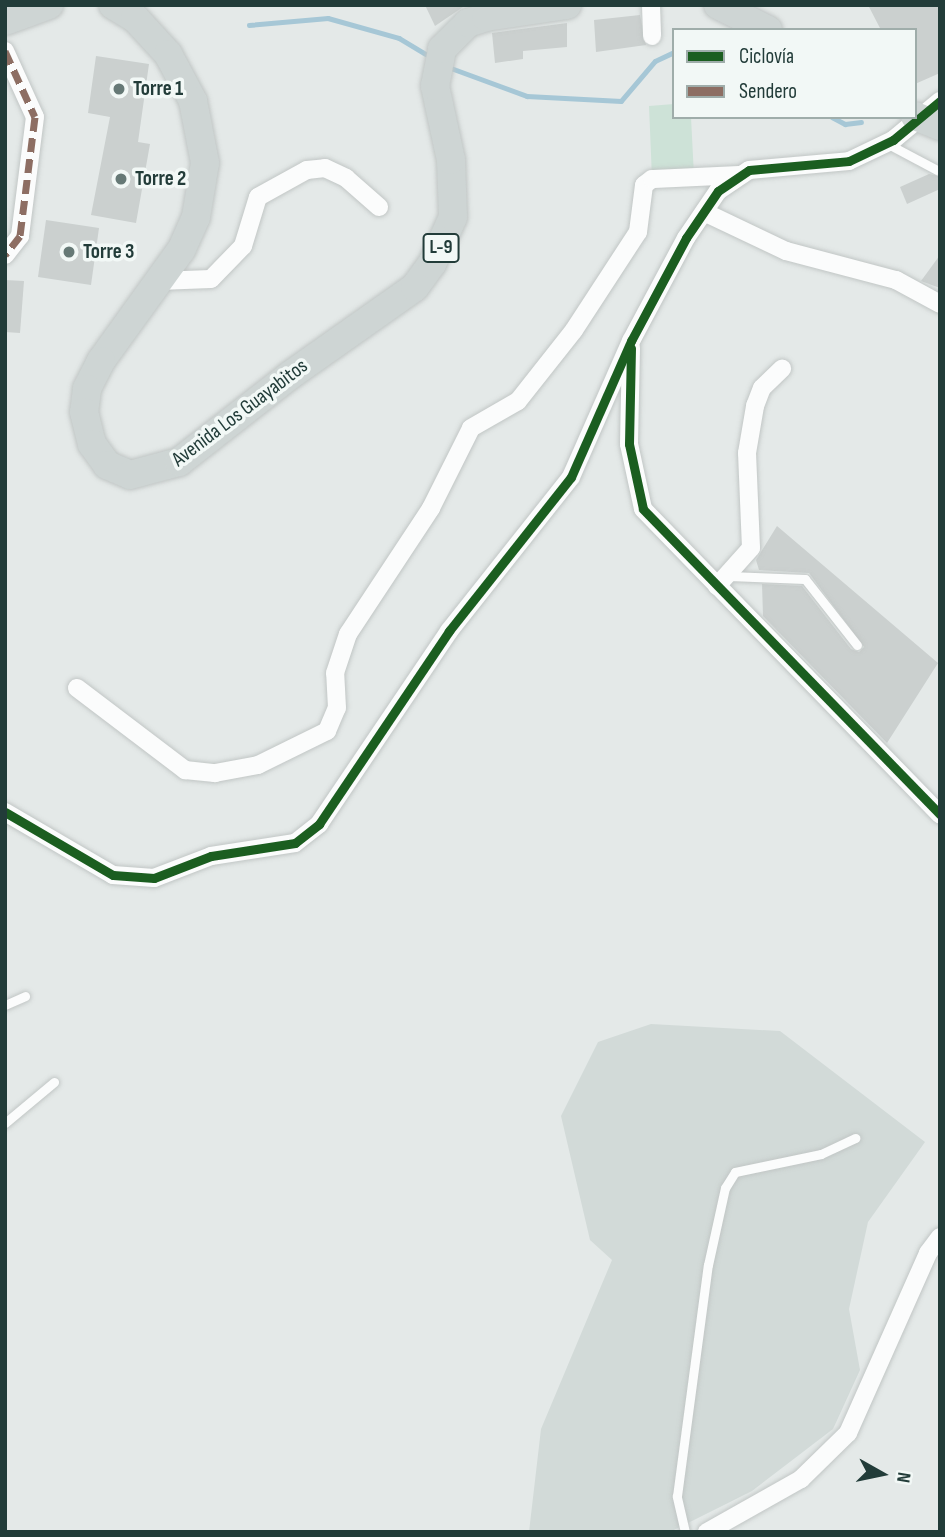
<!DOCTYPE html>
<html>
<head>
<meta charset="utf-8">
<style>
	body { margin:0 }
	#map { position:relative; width:945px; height:1537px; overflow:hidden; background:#e4e9e8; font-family:"Sofia Sans Condensed",sans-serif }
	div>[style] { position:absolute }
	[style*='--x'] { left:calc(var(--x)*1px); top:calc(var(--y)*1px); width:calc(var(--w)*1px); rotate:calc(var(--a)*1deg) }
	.built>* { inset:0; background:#d2dad8 }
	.green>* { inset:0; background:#cde2d7 }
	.stream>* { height:4.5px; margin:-2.25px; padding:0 2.25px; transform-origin:2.25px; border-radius:2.25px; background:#a6c7d6 }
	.building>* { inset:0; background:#cbd0cf }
	.roads { filter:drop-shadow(0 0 2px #c1c6c5) drop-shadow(0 0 2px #c1c6c5) }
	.service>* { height:9px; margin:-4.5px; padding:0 4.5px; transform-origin:4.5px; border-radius:4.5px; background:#fbfcfc }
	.minor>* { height:18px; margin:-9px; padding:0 9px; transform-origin:9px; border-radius:9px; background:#fbfcfc }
	.primary>* { height:28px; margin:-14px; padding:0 14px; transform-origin:14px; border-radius:14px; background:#ced5d4 }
	.quiet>* { height:7px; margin-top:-3.5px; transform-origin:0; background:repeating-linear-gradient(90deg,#8d6e63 0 14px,transparent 0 21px) }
	.cycleway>* { height:9px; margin:-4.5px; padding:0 4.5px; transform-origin:4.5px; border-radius:4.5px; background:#1b5e20 }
	.dots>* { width:19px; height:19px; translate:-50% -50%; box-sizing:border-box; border:4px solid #f2f8f6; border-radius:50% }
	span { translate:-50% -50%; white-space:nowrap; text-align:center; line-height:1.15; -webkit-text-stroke:7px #f2f8f6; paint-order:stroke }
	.shield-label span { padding:2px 5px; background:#f2f8f6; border:2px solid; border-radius:5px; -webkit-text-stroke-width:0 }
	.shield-label { font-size:19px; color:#223c39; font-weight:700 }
	.poi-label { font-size:21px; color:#223c39; font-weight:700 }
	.left { translate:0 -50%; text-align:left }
	.street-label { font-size:21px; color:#223c39 }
	.frame { position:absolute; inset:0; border:7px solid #223c39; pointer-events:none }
	.legend { position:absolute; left:672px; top:28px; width:245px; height:91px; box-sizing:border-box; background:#f2f8f6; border:2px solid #9fadaa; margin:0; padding:9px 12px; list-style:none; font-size:21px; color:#223c39 }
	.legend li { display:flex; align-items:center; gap:14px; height:35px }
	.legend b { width:35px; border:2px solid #9fadaa }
	.north { position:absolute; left:847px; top:1439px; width:70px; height:70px; -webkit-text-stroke:5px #f2f8f6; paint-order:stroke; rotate:99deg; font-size:19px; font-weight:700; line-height:28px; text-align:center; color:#223c39 }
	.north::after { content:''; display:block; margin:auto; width:24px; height:32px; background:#223c39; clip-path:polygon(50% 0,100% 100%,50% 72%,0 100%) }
</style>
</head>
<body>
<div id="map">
	<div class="built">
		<div style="clip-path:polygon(651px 1024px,780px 1031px,925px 1142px,868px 1222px,849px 1309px,860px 1370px,833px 1429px,752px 1491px,670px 1532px,529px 1532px,541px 1429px,612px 1260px,590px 1240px,561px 1116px,598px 1042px)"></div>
	</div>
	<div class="green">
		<div style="clip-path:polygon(674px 104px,674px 117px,691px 117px,694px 176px,652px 178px,649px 106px)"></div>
	</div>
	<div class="stream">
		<div style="--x:249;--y:25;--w:79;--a:-5.1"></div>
		<div style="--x:328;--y:18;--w:74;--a:15.7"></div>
		<div style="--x:399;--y:38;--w:31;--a:31"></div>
		<div style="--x:451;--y:68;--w:81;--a:20.2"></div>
		<div style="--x:527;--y:96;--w:94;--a:3"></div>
		<div style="--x:621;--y:101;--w:52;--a:-49.6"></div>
		<div style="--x:655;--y:61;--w:21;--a:-25"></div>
		<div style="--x:832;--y:117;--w:15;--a:28"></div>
		<div style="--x:845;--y:124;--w:16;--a:-7"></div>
	</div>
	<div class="building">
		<div style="clip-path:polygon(425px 5px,466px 5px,435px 26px)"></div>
		<div style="clip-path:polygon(868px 5px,940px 5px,940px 73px,915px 84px,915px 30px,881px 30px)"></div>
		<div style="clip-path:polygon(640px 15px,646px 45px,596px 52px,594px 20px)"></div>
		<div style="clip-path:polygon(567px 23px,567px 47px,523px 51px,523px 59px,495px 63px,492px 33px)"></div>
		<div style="clip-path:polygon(96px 56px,149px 64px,138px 142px,150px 144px,136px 223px,91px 215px,110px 117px,88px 113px)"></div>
		<div style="clip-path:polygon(929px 174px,940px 176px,940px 189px,907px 204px,900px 187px)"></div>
		<div style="clip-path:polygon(46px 220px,99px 228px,91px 285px,38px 277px)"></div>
		<div style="clip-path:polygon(940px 255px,940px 288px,921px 281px)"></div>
		<div style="clip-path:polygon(5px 280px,24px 281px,20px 333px,5px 332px)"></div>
		<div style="clip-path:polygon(777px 526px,938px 663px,887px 743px,763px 616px,762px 584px,802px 586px,851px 649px,859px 652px,864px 647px,809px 573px,759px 570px,756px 560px)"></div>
	</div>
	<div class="roads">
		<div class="service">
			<div style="--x:886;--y:143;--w:58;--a:27.9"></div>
			<div style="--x:729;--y:576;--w:76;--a:2.3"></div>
			<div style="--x:805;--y:579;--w:84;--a:51.8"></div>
			<div style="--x:5;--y:1005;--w:22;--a:-24"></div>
			<div style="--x:5;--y:1123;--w:64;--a:-39.9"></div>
			<div style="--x:685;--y:1532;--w:37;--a:-103"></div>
			<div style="--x:677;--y:1496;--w:233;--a:-82.4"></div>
			<div style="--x:708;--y:1265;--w:79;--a:-77.6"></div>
			<div style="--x:725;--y:1188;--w:19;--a:-58"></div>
			<div style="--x:735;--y:1172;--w:88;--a:-11.8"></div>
			<div style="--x:821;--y:1154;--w:38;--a:-25"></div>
		</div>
		<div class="minor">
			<div style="--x:651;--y:5;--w:31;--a:88"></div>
			<div style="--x:5;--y:51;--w:72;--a:65.6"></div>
			<div style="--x:35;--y:117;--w:120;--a:97.2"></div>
			<div style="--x:20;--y:236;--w:24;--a:128"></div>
			<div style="--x:704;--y:212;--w:91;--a:25.4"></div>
			<div style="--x:786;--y:251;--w:114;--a:14.8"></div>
			<div style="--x:896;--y:280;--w:50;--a:28.6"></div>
			<div style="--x:158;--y:281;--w:53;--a:-2.2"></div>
			<div style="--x:211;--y:279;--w:46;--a:-45.9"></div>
			<div style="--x:243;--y:246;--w:51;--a:-73"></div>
			<div style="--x:258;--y:197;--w:56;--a:-28.9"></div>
			<div style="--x:307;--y:170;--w:18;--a:-6"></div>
			<div style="--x:325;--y:168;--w:23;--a:25"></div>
			<div style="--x:346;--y:178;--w:44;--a:41.3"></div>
			<div style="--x:631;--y:348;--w:96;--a:91.2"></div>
			<div style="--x:629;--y:444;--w:66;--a:77.8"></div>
			<div style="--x:643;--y:509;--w:426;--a:45.8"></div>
			<div style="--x:717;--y:586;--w:51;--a:-48.2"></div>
			<div style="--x:751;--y:548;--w:95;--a:-92.4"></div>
			<div style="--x:747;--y:453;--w:48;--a:-80.3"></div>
			<div style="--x:755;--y:406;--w:19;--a:-69"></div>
			<div style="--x:762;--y:388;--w:28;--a:-44"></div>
			<div style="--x:77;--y:688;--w:136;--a:37.2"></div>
			<div style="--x:185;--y:770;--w:30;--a:6"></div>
			<div style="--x:215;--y:773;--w:44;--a:-10.5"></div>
			<div style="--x:258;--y:765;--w:77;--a:-26.2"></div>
			<div style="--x:327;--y:731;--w:25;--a:-67"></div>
			<div style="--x:337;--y:708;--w:35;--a:-93"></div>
			<div style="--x:335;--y:673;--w:41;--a:-71.6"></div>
			<div style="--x:348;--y:634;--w:151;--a:-56.6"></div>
			<div style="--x:431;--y:508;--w:89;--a:-63.4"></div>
			<div style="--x:471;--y:428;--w:54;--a:-29.9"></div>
			<div style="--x:518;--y:401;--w:90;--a:-51.7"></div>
			<div style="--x:574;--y:330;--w:117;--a:-56.9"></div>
			<div style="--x:638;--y:232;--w:47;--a:-82.7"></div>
			<div style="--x:644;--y:185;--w:10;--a:-37"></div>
			<div style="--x:652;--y:179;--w:89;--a:-2.6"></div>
			<div style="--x:5;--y:812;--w:125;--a:30.3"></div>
			<div style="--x:113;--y:875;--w:41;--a:4.2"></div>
			<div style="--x:154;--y:878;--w:61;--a:-21.1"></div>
			<div style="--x:211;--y:856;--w:85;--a:-8.8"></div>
			<div style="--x:295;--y:843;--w:31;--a:-38"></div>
			<div style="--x:319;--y:824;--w:233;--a:-56"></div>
			<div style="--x:449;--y:631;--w:196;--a:-51.6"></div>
			<div style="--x:571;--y:477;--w:149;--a:-66.2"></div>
			<div style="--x:631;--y:341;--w:117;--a:-61.9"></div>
			<div style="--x:686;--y:238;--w:57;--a:-55.8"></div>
			<div style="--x:718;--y:191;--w:37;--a:-34"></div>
			<div style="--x:749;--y:170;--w:100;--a:-5.1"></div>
			<div style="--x:849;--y:161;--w:49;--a:-25.5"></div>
			<div style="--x:893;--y:140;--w:61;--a:-39.7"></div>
			<div style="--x:707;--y:1532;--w:108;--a:-29.4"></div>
			<div style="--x:801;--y:1479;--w:66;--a:-44.4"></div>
			<div style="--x:848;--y:1433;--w:197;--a:-66"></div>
			<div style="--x:928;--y:1253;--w:20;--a:-53"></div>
		</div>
		<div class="primary">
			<div style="--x:113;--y:5;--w:26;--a:31"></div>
			<div style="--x:135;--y:18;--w:49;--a:47.5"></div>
			<div style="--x:168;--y:54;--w:53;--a:62"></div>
			<div style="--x:193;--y:101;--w:63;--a:79"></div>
			<div style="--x:205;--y:163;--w:55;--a:99.5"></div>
			<div style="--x:196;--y:217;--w:36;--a:114"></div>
			<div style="--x:181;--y:250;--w:137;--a:125.8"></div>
			<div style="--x:101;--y:361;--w:31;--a:117"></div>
			<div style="--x:87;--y:389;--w:23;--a:97"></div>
			<div style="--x:84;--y:412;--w:33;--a:76"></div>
			<div style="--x:92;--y:444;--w:26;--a:54"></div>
			<div style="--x:107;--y:465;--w:25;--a:23"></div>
			<div style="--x:130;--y:475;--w:51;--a:-14.9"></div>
			<div style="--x:179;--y:462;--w:140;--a:-38"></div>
			<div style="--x:289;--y:376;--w:154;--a:-35.2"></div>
			<div style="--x:415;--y:287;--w:29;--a:-54"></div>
			<div style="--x:432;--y:264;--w:51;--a:-65.9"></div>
			<div style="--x:453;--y:217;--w:57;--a:-92"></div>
			<div style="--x:451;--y:160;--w:76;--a:-102.2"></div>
			<div style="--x:435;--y:86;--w:38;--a:-79"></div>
			<div style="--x:442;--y:49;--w:37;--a:-45"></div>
			<div style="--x:468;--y:23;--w:19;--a:-18"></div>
			<div style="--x:486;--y:17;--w:82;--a:-8.4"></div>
			<div style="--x:718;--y:5;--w:56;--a:26.6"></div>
			<div style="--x:5;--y:21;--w:47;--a:-20"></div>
			<div style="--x:915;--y:116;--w:27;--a:22"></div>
		</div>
	</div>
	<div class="quiet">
		<div style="--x:5;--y:51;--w:72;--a:65.6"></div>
		<div style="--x:35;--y:117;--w:120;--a:97.2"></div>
		<div style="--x:20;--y:236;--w:24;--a:128"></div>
	</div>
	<div class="cycleway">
		<div style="--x:631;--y:348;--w:96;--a:91.2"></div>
		<div style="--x:629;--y:444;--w:66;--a:77.8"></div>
		<div style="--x:643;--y:509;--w:426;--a:45.8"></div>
		<div style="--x:5;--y:812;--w:125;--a:30.3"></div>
		<div style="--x:113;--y:875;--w:41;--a:4.2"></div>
		<div style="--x:154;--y:878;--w:61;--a:-21.1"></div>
		<div style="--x:211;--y:856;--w:85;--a:-8.8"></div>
		<div style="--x:295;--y:843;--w:31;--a:-38"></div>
		<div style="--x:319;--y:824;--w:233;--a:-56"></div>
		<div style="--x:449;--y:631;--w:196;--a:-51.6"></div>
		<div style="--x:571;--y:477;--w:149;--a:-66.2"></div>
		<div style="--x:631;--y:341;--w:117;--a:-61.9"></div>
		<div style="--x:686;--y:238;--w:57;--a:-55.8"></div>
		<div style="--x:718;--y:191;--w:37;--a:-34"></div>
		<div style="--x:749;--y:170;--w:100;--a:-5.1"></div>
		<div style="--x:849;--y:161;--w:49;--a:-25.5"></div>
		<div style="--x:893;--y:140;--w:61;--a:-39.7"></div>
	</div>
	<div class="dots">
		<div style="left:119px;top:89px;background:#667976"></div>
		<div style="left:121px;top:179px;background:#667976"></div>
		<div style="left:69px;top:252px;background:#667976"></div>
	</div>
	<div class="shield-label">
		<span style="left:441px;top:248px">L-9</span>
	</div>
	<div class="poi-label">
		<span class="left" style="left:133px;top:89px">Torre 1</span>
		<span class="left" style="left:135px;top:179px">Torre 2</span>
		<span class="left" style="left:83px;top:252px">Torre 3</span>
	</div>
	<div class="street-label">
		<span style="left:240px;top:413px;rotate:-37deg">Avenida Los Guayabitos</span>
	</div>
	<div class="frame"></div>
	<ul class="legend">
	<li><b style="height:9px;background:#1b5e20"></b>Ciclovía</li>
	<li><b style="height:9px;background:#8d6e63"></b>Sendero</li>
	</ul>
	<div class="north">N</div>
</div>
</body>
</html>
